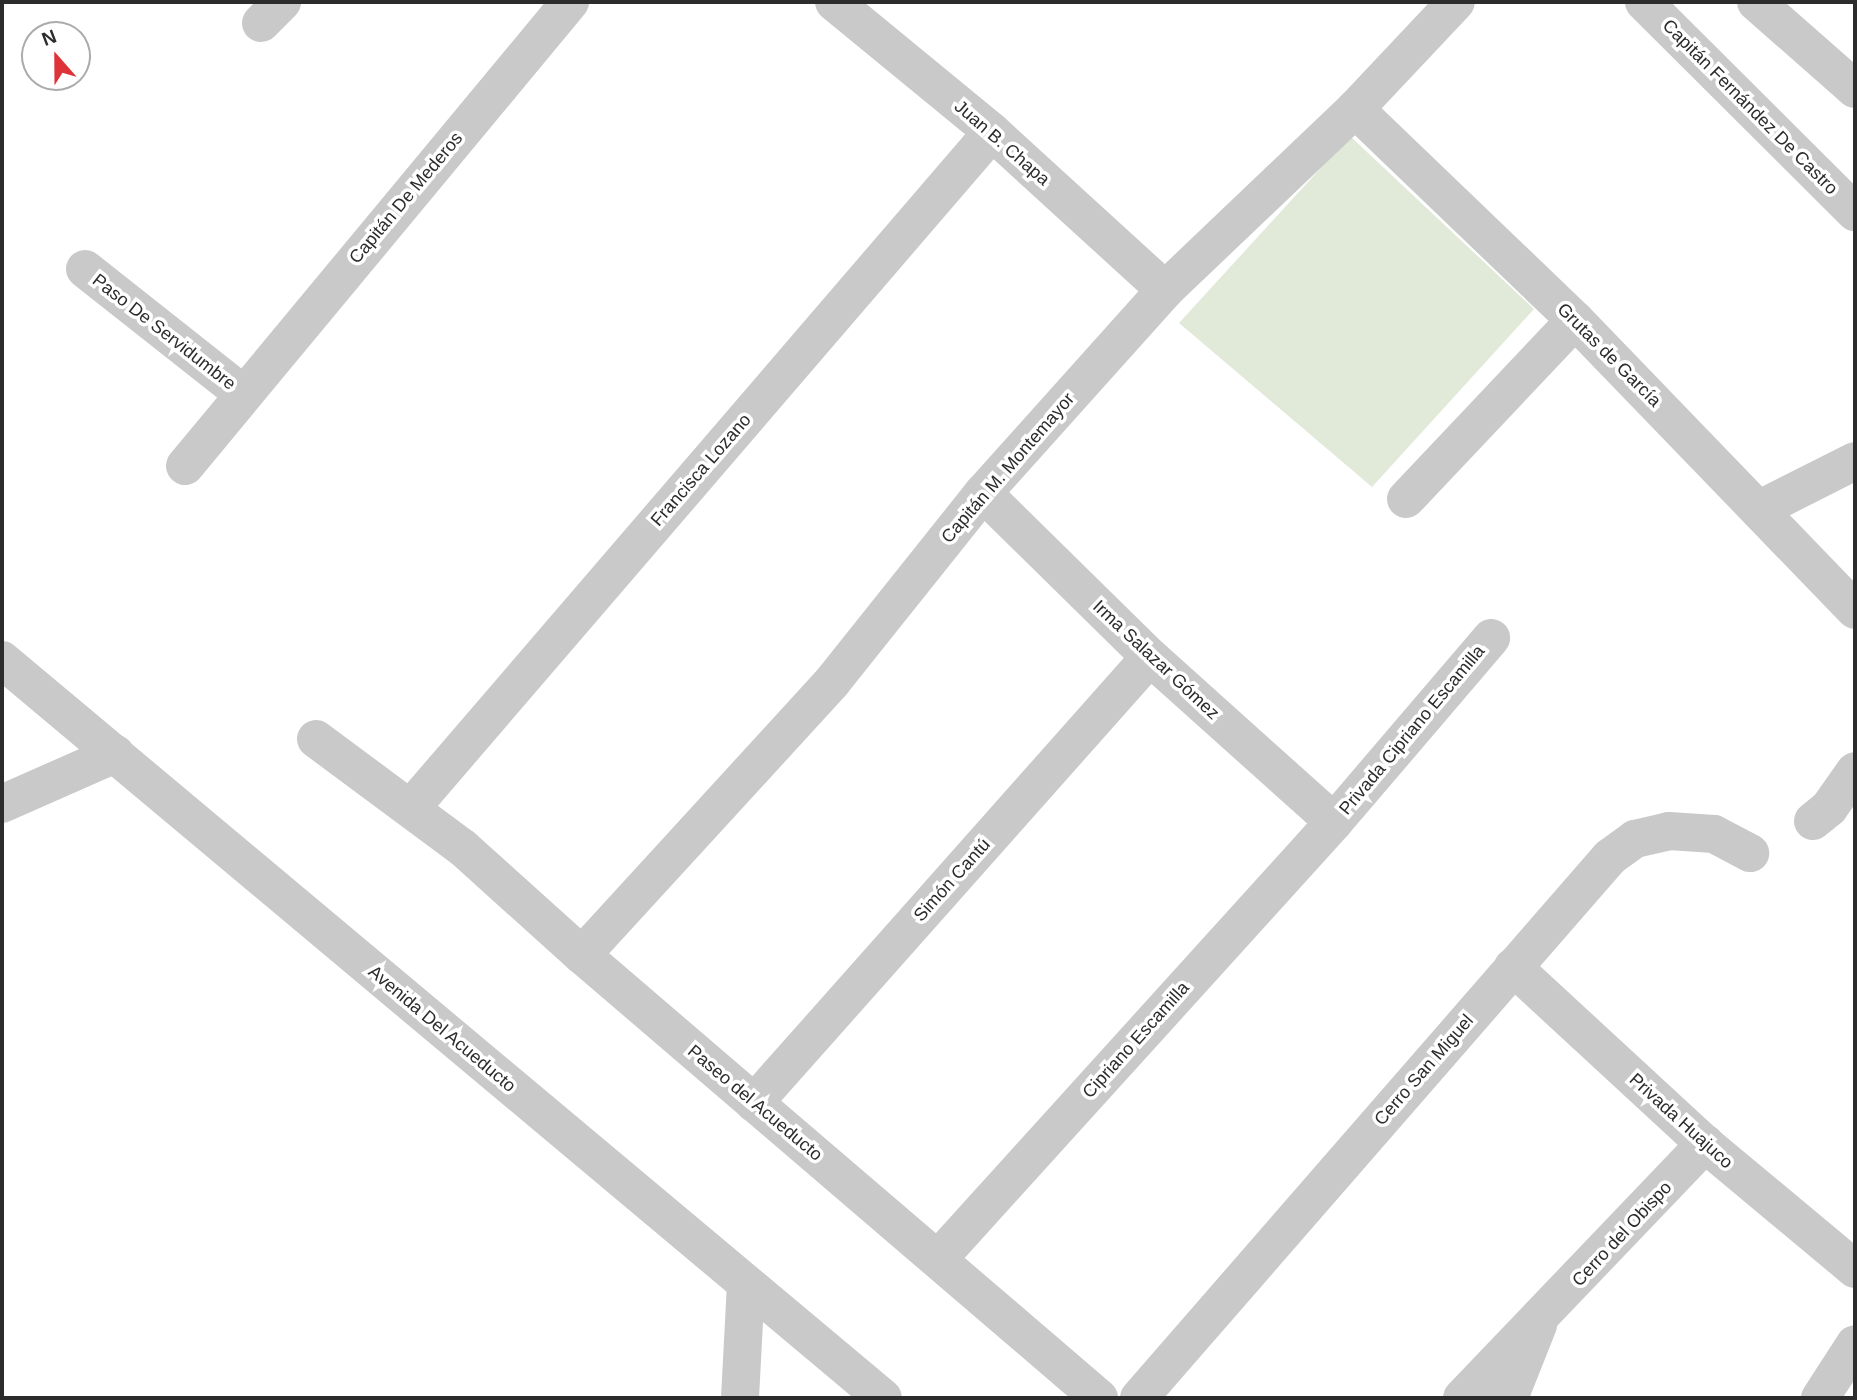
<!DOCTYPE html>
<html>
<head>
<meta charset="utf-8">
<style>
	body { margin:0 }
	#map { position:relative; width:1857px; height:1400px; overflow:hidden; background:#fff; font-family:Arial,sans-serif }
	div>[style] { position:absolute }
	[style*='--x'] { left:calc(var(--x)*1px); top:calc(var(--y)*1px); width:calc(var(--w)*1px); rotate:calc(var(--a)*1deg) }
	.green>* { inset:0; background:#e1e9d9 }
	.minor>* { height:38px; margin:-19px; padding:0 19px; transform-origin:19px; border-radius:19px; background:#c9c9c9 }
	.tertiary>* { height:38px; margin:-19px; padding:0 19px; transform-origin:19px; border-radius:19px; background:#c9c9c9 }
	span { translate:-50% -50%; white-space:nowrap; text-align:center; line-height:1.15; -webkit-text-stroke:7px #fff; paint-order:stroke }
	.street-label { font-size:18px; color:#2c2c2c }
	.frame { position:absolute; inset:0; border:4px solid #2c2c2c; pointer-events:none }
	.north { position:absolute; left:21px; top:21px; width:70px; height:70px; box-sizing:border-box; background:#fff; border:2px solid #ababab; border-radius:50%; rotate:339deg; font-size:19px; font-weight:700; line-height:28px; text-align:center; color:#2c2c2c }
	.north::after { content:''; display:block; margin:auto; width:24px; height:32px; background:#de3338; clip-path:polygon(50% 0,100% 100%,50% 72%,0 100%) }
</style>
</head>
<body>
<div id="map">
	<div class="green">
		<div style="clip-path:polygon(1350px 136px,1534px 309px,1372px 487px,1179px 323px)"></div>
	</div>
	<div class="minor">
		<div style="--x:834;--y:2;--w:205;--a:39.4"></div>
		<div style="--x:992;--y:132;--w:234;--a:42.4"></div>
		<div style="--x:1644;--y:2;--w:298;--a:44.9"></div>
		<div style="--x:1756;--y:2;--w:132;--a:41.3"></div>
		<div style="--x:261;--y:23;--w:30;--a:-45"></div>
		<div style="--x:1355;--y:109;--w:305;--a:43.8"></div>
		<div style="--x:1575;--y:320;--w:403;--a:46"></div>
		<div style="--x:85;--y:269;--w:201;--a:38.3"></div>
		<div style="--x:185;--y:466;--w:603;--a:-50.32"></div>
		<div style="--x:983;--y:493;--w:234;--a:44.5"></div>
		<div style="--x:1150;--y:657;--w:247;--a:41.9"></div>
		<div style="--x:1406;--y:499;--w:246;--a:-46.6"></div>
		<div style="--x:1760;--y:509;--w:106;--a:-26.8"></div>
		<div style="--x:316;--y:739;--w:183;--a:36.6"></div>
		<div style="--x:463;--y:848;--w:160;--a:42"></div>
		<div style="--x:582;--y:955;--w:681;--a:40.59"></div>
		<div style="--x:2;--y:804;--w:124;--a:-23.9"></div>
		<div style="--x:411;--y:808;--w:891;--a:-49.32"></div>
		<div style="--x:1813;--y:821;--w:21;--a:-39"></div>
		<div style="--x:1829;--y:808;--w:45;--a:-54.9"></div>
		<div style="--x:582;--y:955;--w:370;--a:-47.5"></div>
		<div style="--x:832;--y:682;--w:242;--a:-51.4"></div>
		<div style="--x:983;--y:493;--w:273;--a:-48.1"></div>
		<div style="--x:1165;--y:290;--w:262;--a:-43.6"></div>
		<div style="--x:1355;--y:109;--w:147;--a:-46.7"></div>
		<div style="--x:1513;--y:967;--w:261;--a:42.7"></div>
		<div style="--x:1705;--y:1144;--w:195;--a:39.8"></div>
		<div style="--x:754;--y:1103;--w:596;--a:-48.4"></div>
		<div style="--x:939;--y:1258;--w:588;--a:-47.82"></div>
		<div style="--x:1334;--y:822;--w:242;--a:-49.5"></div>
		<div style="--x:740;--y:1398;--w:113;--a:-87"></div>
		<div style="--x:1139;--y:1398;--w:717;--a:-48.96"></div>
		<div style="--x:1610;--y:857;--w:31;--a:-36"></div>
		<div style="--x:1635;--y:839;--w:35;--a:-13"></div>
		<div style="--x:1669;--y:831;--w:45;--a:3.8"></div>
		<div style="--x:1714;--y:834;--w:41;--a:27.8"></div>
		<div style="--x:1462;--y:1398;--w:352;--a:-46.3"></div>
		<div style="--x:1509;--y:1398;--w:79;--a:-68.3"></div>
		<div style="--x:1820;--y:1398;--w:64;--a:-57.1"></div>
	</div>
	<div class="tertiary">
		<div style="--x:2;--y:660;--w:1149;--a:39.95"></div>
	</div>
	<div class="street-label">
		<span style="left:1750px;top:107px;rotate:45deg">Capitán Fernández De Castro</span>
		<span style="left:1002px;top:143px;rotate:41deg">Juan B. Chapa</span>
		<span style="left:406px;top:198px;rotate:-50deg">Capitán De Mederos</span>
		<span style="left:164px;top:332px;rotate:38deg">Paso De Servidumbre</span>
		<span style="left:1609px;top:355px;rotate:45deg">Grutas de García</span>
		<span style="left:1008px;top:468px;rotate:-49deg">Capitán M. Montemayor</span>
		<span style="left:701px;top:470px;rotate:-49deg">Francisca Lozano</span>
		<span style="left:1156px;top:660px;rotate:43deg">Irma Salazar Gómez</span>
		<span style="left:1412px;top:730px;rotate:-50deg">Privada Cipriano Escamilla</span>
		<span style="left:952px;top:880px;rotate:-48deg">Simón Cantú</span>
		<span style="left:442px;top:1029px;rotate:40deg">Avenida Del Acueducto</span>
		<span style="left:1136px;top:1040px;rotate:-48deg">Cipriano Escamilla</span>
		<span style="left:1424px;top:1070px;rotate:-49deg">Cerro San Miguel</span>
		<span style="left:755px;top:1103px;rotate:40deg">Paseo del Acueducto</span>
		<span style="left:1681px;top:1121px;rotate:42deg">Privada Huajuco</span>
		<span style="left:1622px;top:1234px;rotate:-47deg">Cerro del Obispo</span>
	</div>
	<div class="frame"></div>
	<div class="north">N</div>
</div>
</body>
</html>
